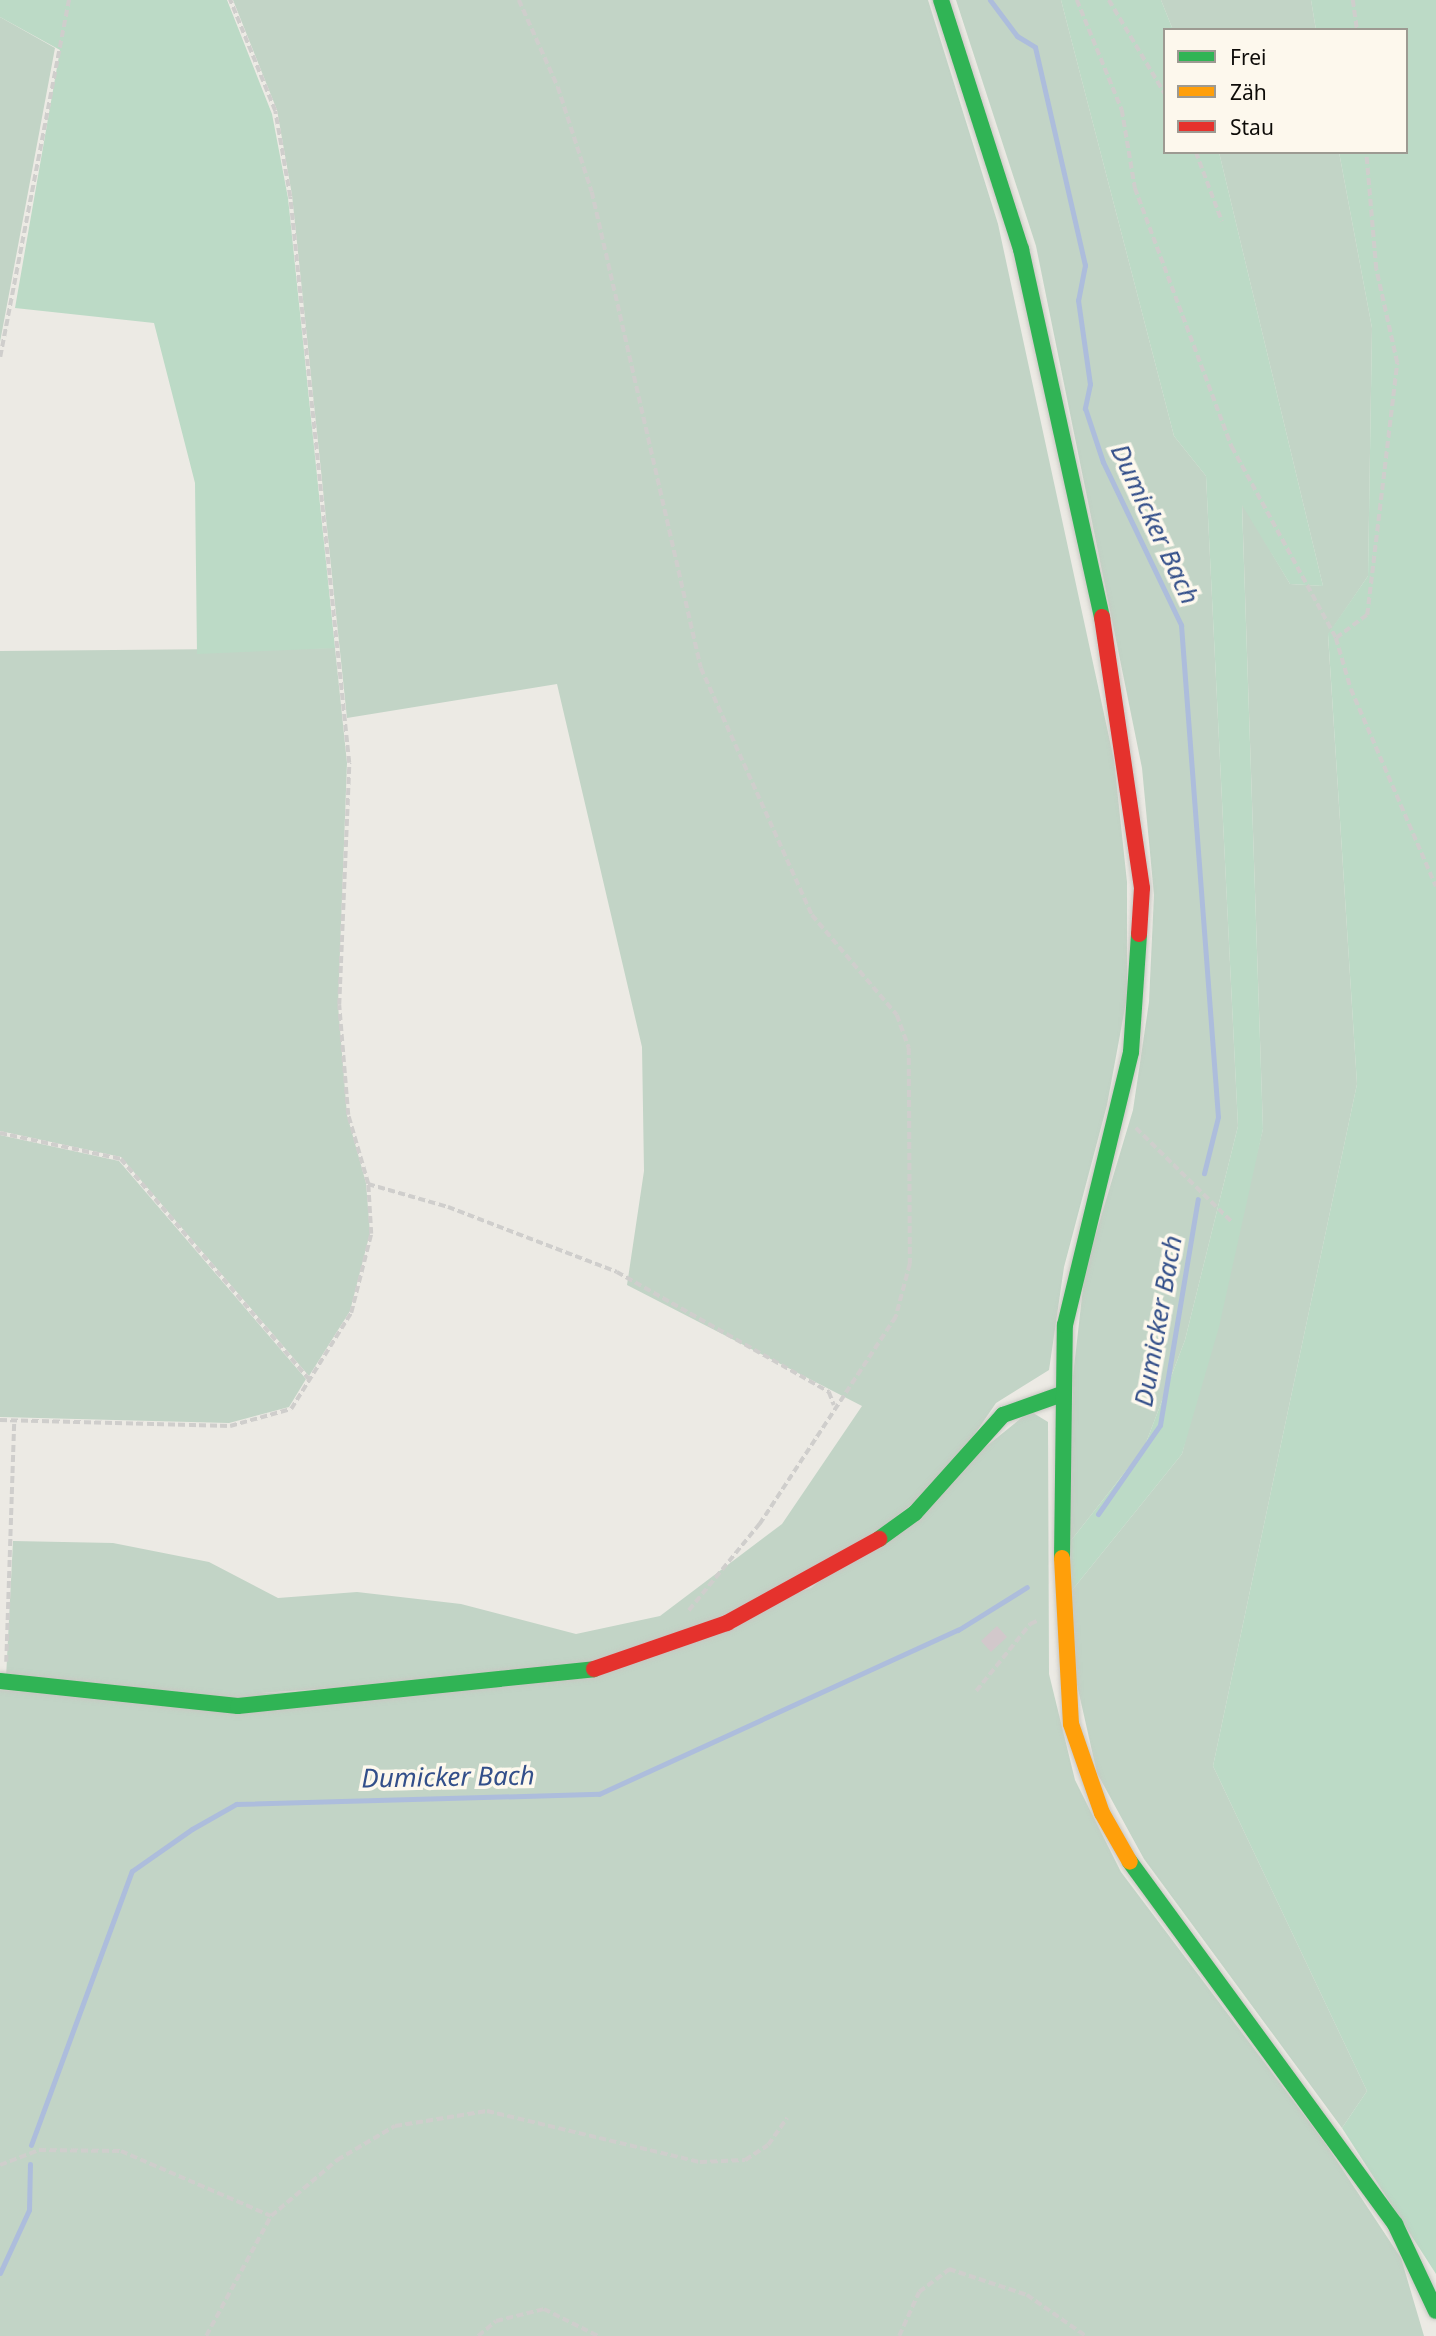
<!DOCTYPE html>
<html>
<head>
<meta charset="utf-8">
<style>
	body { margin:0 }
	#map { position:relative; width:1436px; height:2336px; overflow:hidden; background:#eceae4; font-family:"Noto Sans",sans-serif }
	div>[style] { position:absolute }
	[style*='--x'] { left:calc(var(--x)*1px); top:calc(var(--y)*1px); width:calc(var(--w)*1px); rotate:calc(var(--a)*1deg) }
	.green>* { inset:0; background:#c2d4c6 }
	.forest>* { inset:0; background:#bcdac6 }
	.stream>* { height:5px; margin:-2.5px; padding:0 2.5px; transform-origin:2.5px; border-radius:2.5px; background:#adbddc }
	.building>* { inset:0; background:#d2c8cb }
	.path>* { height:3.5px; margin-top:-1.75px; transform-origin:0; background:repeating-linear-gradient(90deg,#cfcecc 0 7px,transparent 0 10.5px) }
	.roads { filter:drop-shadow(0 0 2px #c8c7c2) drop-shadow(0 0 2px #c8c7c2) }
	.fast>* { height:16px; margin:-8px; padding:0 8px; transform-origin:8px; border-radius:8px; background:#30b455 }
	.slow>* { height:16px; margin:-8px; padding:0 8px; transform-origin:8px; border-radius:8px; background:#ff9f0a }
	.jam>* { height:16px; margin:-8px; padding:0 8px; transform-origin:8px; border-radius:8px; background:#e5322d }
	span { translate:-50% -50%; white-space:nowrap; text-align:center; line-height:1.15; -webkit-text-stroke:7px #fdf8ed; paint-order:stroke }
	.water-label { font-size:26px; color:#334f8a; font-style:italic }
	.legend { position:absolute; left:1163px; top:28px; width:245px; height:126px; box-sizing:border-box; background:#fdf8ed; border:2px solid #9d9a92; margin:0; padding:9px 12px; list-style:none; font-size:21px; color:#0e0c09 }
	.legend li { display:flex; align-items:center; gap:14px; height:35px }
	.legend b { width:35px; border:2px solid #9d9a92 }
</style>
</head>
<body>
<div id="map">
	<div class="green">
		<div style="clip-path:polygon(233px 0,928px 0,998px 224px,1114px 760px,1127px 882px,1127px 997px,1107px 1105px,1064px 1267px,1049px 1370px,996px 1403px,944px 1479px,875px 1533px,726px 1620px,576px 1671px,205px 1697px,6px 1678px,13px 1541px,113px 1543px,209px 1562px,278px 1598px,357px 1592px,461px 1604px,576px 1634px,660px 1616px,782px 1524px,862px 1406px,627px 1285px,644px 1171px,642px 1047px,557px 684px,347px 718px,292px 195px,277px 110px)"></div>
		<div style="clip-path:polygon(956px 0,1061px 0,1174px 436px,1206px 476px,1238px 1126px,1185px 1340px,1144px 1448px,1069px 1543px,1073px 1376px,1085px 1270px,1133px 1110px,1149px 1002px,1154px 895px,1142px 768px,1036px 246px)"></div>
		<div style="clip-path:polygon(1161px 0,1311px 0,1316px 30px,1173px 30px)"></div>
		<div style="clip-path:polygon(0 17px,55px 48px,0 342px)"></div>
		<div style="clip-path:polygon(1219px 152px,1339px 152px,1372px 328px,1368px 576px,1328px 635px,1357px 1084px,1213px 1766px,1367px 2091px,1342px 2128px,1144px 1859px,1097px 1773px,1073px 1667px,1069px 1594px,1182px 1454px,1263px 1129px,1242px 503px,1290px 584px,1323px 586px)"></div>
		<div style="clip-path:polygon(335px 648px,347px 763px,338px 1005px,347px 1115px,366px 1183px,370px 1233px,350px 1311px,309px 1376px,121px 1157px,0 1131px,0 651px)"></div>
		<div style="clip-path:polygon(0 1135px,119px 1161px,306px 1379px,289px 1407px,229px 1423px,0 1417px)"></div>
		<div style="clip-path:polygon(1030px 1411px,1048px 1422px,1049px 1674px,1075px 1780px,1121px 1872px,1325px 2143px,1401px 2258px,1424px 2336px,0 2336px,0 1690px,89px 1697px,495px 1687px,811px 1588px)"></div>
	</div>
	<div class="forest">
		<div style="clip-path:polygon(0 0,227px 0,272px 114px,288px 198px,335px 648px,197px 654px,195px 483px,154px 323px,15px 308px,60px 50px,0 17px)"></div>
		<div style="clip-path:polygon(1061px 0,1161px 0,1173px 30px,1165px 30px,1165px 152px,1219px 152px,1323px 586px,1290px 584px,1242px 505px,1263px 1129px,1219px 1327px,1182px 1454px,1069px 1594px,1069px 1543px,1144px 1448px,1185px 1340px,1238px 1126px,1206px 476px,1174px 436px)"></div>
		<div style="clip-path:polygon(1311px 0,1436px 0,1436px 2274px,1342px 2128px,1367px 2091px,1213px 1766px,1357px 1084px,1328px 634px,1368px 576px,1372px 328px,1339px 152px,1406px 152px,1406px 30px,1316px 30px)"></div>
	</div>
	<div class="stream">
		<div style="--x:990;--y:0;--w:45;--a:53.1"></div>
		<div style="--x:1017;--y:36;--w:21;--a:31"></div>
		<div style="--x:1035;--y:47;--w:224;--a:77.1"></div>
		<div style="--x:1085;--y:265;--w:36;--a:101"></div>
		<div style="--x:1078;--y:300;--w:85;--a:81.9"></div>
		<div style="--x:1090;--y:384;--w:25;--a:102"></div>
		<div style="--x:1085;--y:408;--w:57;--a:71.6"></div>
		<div style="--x:1103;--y:462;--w:181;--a:64.4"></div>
		<div style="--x:1181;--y:625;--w:493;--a:85.7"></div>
		<div style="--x:1218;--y:1117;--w:58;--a:104"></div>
		<div style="--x:1098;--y:1514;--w:108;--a:-55.1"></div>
		<div style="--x:1160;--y:1425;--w:229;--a:-80.5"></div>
		<div style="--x:31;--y:2145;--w:292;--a:-69.8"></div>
		<div style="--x:132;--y:1871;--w:73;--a:-35"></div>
		<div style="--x:192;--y:1829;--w:51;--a:-29.6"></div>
		<div style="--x:236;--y:1804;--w:363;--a:-1.6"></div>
		<div style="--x:599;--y:1794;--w:395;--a:-24.6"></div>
		<div style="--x:958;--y:1630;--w:81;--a:-31.9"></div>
		<div style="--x:0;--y:2273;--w:69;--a:-65.3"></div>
		<div style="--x:29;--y:2210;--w:46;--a:-88.8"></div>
	</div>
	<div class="building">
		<div style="clip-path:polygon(997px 1626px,1007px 1637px,991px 1652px,981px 1641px)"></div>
	</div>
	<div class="path">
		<div style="--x:519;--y:0;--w:95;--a:65.9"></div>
		<div style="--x:558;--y:87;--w:110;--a:72.1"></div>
		<div style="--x:592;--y:192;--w:488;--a:77.1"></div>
		<div style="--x:701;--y:668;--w:271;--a:65.8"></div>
		<div style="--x:812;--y:915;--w:131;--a:49.6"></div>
		<div style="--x:897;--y:1015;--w:35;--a:70"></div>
		<div style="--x:909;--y:1048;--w:216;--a:89.7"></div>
		<div style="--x:910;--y:1264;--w:55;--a:104.8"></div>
		<div style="--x:896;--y:1317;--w:248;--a:123.3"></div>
		<div style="--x:760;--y:1524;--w:114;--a:129.3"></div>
		<div style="--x:1077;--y:0;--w:119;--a:67.8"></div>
		<div style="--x:1122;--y:110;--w:79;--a:80.5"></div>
		<div style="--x:1135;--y:188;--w:277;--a:69.5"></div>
		<div style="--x:1232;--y:447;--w:217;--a:61.4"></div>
		<div style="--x:1336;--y:638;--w:53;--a:73.6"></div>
		<div style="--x:1351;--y:689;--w:215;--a:66.7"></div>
		<div style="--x:1109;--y:0;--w:109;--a:59.2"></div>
		<div style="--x:1353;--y:0;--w:30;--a:82"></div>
		<div style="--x:1196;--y:152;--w:74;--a:69.4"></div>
		<div style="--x:0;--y:357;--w:364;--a:-79.1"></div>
		<div style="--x:1336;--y:638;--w:39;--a:-37"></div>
		<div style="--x:1367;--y:615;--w:254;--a:-83.2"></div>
		<div style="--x:1397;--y:363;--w:96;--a:-102.6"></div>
		<div style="--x:1376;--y:269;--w:117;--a:-94.9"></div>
		<div style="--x:1136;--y:1128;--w:134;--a:44.4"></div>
		<div style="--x:0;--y:1133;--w:124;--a:12.1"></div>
		<div style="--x:121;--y:1159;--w:289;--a:49.5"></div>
		<div style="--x:368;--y:1184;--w:83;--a:16"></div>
		<div style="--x:448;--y:1207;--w:181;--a:21"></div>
		<div style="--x:617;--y:1272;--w:244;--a:29.5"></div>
		<div style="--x:829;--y:1392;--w:14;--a:69"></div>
		<div style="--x:0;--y:1420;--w:230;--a:1.5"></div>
		<div style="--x:230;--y:1426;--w:63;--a:-15.6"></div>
		<div style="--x:291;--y:1409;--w:113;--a:-58"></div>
		<div style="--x:351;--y:1313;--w:81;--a:-75.8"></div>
		<div style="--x:371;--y:1234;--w:50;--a:-93.4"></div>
		<div style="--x:368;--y:1184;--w:72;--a:-106.2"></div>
		<div style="--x:348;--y:1115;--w:110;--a:-94.7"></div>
		<div style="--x:339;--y:1005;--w:242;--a:-87.6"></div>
		<div style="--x:349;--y:763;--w:569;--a:-95.95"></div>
		<div style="--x:290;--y:197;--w:87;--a:-99.9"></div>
		<div style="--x:275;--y:111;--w:120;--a:-112.1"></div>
		<div style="--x:6;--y:1662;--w:241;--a:-88.1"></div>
		<div style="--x:976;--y:1691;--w:86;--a:-51.1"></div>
		<div style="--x:1030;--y:1624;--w:10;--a:-24"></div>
		<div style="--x:0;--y:2165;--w:42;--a:-21"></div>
		<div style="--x:39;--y:2150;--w:82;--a:0.7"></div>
		<div style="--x:121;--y:2151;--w:163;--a:23.4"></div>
		<div style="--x:206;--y:2336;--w:136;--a:-61.6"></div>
		<div style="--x:271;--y:2216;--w:87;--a:-40.3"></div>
		<div style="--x:337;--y:2160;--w:67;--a:-30.4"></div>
		<div style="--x:395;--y:2126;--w:93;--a:-9.3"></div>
		<div style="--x:487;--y:2111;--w:219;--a:13.5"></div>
		<div style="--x:700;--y:2162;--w:45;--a:-2.5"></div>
		<div style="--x:745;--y:2160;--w:27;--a:-33"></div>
		<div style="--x:768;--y:2145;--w:33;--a:-55"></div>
		<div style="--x:478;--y:2336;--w:23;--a:-40"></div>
		<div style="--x:496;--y:2321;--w:49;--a:-14"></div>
		<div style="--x:544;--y:2309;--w:60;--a:26.6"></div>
		<div style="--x:899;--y:2336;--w:48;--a:-65.6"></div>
		<div style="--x:919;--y:2292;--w:38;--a:-37"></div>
		<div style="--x:949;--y:2269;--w:82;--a:18.4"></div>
		<div style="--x:1027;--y:2295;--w:72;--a:34.8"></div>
	</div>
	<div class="roads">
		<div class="fast">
			<div style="--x:941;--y:0;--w:262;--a:72.2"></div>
			<div style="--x:1021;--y:249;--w:377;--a:77.6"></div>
			<div style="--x:879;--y:1539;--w:44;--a:-35.8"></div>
			<div style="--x:915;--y:1513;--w:132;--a:-48.1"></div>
			<div style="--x:1003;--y:1415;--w:63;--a:-19.6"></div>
			<div style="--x:1062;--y:1558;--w:233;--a:-89.3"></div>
			<div style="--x:1065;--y:1325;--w:281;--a:-76.4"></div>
			<div style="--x:1131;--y:1052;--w:118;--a:-86.1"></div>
			<div style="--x:0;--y:1681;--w:239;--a:6"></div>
			<div style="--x:238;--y:1706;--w:358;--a:-5.9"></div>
			<div style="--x:1130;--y:1862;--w:449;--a:53.8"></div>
			<div style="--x:1395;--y:2224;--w:96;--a:64.8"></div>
		</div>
		<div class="slow">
			<div style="--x:1062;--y:1558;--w:166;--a:86.9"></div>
			<div style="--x:1071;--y:1724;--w:94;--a:70.8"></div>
			<div style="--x:1102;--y:1813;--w:56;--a:60.3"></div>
		</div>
		<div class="jam">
			<div style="--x:1102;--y:617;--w:274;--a:81.6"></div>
			<div style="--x:1142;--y:888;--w:46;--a:93.7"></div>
			<div style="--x:594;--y:1669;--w:141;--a:-19.1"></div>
			<div style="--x:727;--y:1623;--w:174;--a:-28.9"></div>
		</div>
	</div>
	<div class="water-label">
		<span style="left:1155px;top:524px;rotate:65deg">Dumicker Bach</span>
		<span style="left:1158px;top:1321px;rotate:-80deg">Dumicker Bach</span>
		<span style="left:448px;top:1777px;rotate:-1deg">Dumicker Bach</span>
	</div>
	<ul class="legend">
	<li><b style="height:9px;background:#30b455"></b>Frei</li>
	<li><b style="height:9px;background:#ff9f0a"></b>Zäh</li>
	<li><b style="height:9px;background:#e5322d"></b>Stau</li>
	</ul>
</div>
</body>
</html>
